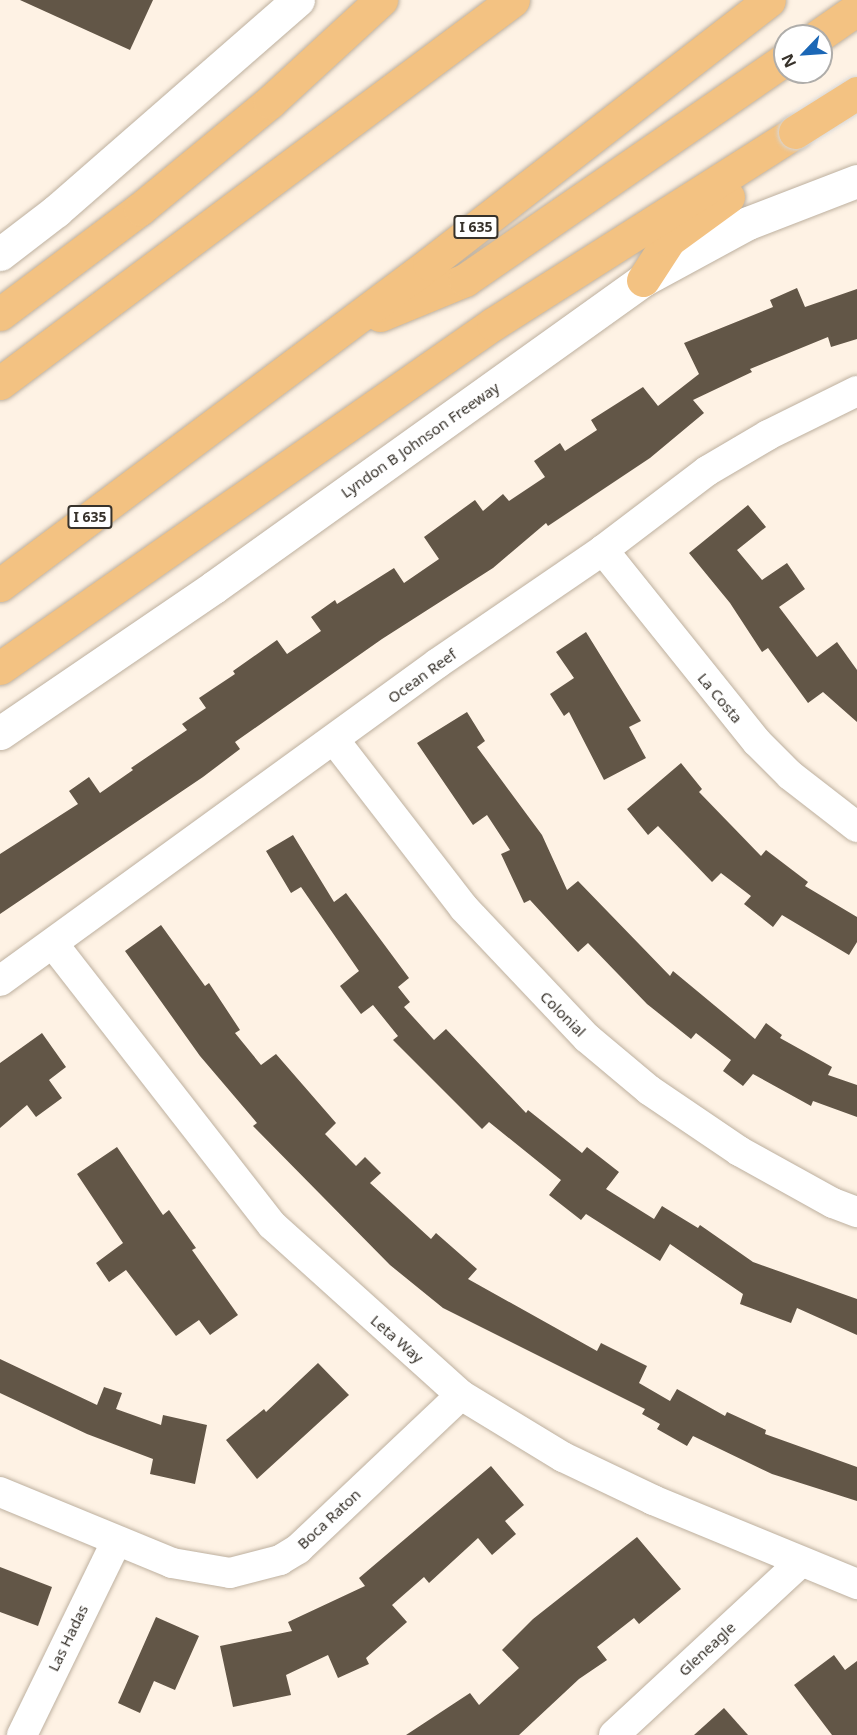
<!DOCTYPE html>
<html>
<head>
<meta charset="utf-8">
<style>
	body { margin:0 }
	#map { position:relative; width:857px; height:1735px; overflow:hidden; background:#fef2e4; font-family:"Noto Sans",sans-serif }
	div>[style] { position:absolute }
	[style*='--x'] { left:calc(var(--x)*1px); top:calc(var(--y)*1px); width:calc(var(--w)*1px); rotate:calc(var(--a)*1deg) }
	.building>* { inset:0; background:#625647 }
	.roads { filter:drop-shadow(0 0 2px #bdb09f) drop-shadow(0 0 2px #bdb09f) }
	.street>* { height:30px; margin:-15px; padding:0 15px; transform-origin:15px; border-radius:15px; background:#fff }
	.secondary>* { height:33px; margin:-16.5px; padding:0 16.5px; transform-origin:16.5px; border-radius:16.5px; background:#fff }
	.highway>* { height:33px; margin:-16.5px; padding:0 16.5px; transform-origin:16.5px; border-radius:16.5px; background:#f3c282 }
	.bridges { filter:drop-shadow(0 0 2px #d7d6d5) drop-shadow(0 0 2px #d7d6d5) }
	.highway-bridge>* { height:33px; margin:-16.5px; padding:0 16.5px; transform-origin:16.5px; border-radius:16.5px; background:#f3c282 }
	span { translate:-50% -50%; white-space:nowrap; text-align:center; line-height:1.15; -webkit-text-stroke:6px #fff; paint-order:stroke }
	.shield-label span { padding:2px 4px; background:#fff; border:2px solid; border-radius:4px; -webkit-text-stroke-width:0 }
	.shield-label { font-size:14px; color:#37322b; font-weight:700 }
	.street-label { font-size:15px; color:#37322b }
	.north { position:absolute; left:773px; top:24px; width:60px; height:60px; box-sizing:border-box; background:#fff; border:2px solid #afadaa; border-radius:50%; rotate:245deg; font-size:16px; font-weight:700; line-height:24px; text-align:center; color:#37322b }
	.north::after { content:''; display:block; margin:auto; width:21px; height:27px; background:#1b67b6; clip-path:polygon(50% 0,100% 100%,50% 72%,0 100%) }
</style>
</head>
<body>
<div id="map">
	<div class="building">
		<div style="clip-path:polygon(20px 0,153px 0,130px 50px)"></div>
		<div style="clip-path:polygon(797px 288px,805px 307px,857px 289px,857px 339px,831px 347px,828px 337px,750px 369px,752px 372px,693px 400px,704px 413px,650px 458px,548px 526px,546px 523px,493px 568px,382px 639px,235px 742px,240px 749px,203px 777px,0 914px,0 854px,78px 804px,69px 791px,89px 777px,100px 793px,133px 770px,131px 768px,187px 730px,182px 724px,206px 708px,199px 698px,235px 674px,233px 671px,277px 640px,287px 654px,321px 631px,311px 617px,335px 600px,337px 604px,394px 568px,404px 583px,439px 559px,424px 537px,475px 500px,483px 511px,503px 494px,509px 501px,545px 477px,534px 461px,560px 443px,565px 451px,597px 430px,591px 420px,643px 387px,658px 406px,699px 374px,684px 343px,773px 307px,770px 300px)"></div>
		<div style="clip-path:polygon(748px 505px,766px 527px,737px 550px,762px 580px,787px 563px,805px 589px,779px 607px,817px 657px,837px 642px,857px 670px,857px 722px,823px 692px,808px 703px,768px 648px,762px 652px,730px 603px,689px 553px)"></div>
		<div style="clip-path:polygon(586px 632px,641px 721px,629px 727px,646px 758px,604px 780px,569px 712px,564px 716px,550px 694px,574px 678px,556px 652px)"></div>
		<div style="clip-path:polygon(467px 712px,485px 741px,477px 747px,542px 835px,567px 890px,578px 881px,670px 976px,673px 971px,755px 1039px,766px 1023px,782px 1035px,780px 1038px,832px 1067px,828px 1075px,857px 1085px,857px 1117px,813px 1101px,811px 1106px,753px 1074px,743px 1086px,723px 1071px,731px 1060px,696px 1033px,691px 1039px,647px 1004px,588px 943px,578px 952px,530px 900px,524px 903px,501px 854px,510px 850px,487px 815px,473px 825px,417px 743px)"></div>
		<div style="clip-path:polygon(681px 763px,702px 789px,699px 792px,761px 856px,766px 850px,808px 882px,805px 886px,857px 917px,857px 942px,849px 955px,782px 915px,773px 927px,744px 904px,751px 896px,721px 873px,712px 882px,658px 826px,648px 835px,627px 809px)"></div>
		<div style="clip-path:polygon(293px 835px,334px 902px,346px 893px,409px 978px,398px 987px,410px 1002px,404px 1007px,434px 1040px,446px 1029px,526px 1113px,528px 1110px,582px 1153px,587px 1147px,619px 1172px,606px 1189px,654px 1219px,662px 1206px,698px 1228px,700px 1225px,753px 1262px,857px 1299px,857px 1335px,797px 1308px,791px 1323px,740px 1304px,743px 1294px,670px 1244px,660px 1261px,586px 1214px,581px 1220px,549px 1195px,561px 1180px,489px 1122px,482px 1129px,393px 1040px,398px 1036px,373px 1005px,361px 1014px,340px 986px,359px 971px,301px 887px,291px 893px,266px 851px)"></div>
		<div style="clip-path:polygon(161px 925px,205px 986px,209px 983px,240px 1030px,235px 1033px,261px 1065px,276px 1054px,336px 1123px,325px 1134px,356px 1166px,365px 1157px,381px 1173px,370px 1183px,431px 1239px,436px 1233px,477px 1269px,468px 1279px,597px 1351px,601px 1343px,647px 1366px,639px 1383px,670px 1401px,677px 1389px,725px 1416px,727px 1412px,766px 1430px,765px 1434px,857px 1467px,857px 1501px,772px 1474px,693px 1436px,687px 1446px,657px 1429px,660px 1424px,642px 1414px,645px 1409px,443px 1308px,390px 1265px,253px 1126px,257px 1123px,200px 1056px,125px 951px)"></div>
		<div style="clip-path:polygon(42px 1033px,66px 1067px,49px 1080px,62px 1098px,36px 1117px,27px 1105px,0 1128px,0 1063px)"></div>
		<div style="clip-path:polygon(117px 1147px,163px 1215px,169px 1210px,196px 1248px,192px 1250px,238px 1315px,210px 1335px,199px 1320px,176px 1336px,126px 1270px,109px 1282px,96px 1263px,123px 1243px,77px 1174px)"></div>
		<div style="clip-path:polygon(0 1359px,97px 1405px,104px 1387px,122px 1393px,116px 1409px,161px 1425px,163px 1415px,207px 1425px,195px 1484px,150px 1474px,153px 1459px,87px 1434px,0 1393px)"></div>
		<div style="clip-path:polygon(318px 1363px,349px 1395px,257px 1479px,226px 1440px,264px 1409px,266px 1412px)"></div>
		<div style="clip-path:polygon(491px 1466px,524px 1505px,505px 1521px,516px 1534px,492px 1555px,478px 1538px,429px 1583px,424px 1577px,392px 1605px,407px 1622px,366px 1658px,369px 1664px,338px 1678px,328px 1655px,286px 1675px,291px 1695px,233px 1707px,220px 1646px,292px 1631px,288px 1622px,365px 1586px,359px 1578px)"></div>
		<div style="clip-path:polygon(637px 1537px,681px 1589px,639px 1624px,634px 1618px,597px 1647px,607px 1660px,579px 1679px,519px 1735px,406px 1735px,470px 1693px,479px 1705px,519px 1668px,502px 1650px,533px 1619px)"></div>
		<div style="clip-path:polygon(0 1567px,52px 1587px,38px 1626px,0 1612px)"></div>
		<div style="clip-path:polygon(156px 1617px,199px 1636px,175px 1690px,154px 1681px,140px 1713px,118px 1703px)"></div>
		<div style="clip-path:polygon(834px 1655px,845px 1670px,857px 1661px,857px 1735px,832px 1735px,794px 1685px)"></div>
		<div style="clip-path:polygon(724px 1708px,748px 1735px,694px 1735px)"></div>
	</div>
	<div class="roads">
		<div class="street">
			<div style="--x:603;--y:550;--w:246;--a:51.3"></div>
			<div style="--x:757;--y:742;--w:47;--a:45"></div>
			<div style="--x:790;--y:775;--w:85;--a:37.8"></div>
			<div style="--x:335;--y:741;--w:211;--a:52.3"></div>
			<div style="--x:464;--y:908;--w:179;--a:46.6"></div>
			<div style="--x:587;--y:1038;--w:81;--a:40"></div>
			<div style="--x:649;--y:1090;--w:109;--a:34.1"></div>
			<div style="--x:739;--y:1151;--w:107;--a:29"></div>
			<div style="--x:833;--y:1203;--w:26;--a:21"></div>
			<div style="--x:54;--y:945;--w:355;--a:52.1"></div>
			<div style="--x:272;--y:1225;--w:254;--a:42"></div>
			<div style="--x:461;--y:1395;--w:119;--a:31.3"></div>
			<div style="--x:563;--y:1457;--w:100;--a:25.5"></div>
			<div style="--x:653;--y:1500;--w:221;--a:22.4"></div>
			<div style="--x:0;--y:981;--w:541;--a:-35.98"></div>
			<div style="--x:438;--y:663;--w:200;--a:-34.4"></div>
			<div style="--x:603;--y:550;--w:131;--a:-37.2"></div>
			<div style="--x:707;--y:471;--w:71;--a:-30.5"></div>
			<div style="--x:768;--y:435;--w:99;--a:-26.3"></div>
			<div style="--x:0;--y:1492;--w:186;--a:22.4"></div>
			<div style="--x:172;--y:1563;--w:59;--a:9.8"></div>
			<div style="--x:230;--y:1573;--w:52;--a:-14.6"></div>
			<div style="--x:280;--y:1560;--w:21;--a:-31"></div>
			<div style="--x:298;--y:1549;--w:224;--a:-43.4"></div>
			<div style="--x:22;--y:1735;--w:215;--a:-64"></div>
			<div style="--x:614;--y:1735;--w:255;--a:-42.8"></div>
		</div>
		<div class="secondary">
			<div style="--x:0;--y:254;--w:71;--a:-37.5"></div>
			<div style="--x:56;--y:211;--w:321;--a:-41.1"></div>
			<div style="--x:0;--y:733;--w:259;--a:-34.3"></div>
			<div style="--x:214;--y:587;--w:528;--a:-35.59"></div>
			<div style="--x:643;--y:280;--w:119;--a:-28.5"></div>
			<div style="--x:748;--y:223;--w:117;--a:-21.1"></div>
		</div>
		<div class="highway">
			<div style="--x:818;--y:36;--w:47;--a:-34.7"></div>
			<div style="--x:643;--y:280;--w:48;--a:-57"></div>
			<div style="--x:669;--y:240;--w:73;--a:-36.1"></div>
			<div style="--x:0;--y:314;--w:175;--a:-36.9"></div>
			<div style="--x:140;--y:209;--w:168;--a:-39.5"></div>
			<div style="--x:270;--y:102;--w:151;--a:-42.6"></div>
			<div style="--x:380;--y:315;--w:92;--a:-22.4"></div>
			<div style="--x:465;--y:280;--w:389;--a:-34.6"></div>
			<div style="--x:0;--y:383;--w:640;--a:-36.74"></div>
			<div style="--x:0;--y:585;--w:536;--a:-36.81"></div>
			<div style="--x:429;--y:264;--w:430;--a:-37.8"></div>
			<div style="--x:0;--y:668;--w:601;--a:-34.91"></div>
			<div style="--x:493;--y:324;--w:358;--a:-32.4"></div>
		</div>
	</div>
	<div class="bridges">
		<div class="highway-bridge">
			<div style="--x:795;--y:132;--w:73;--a:-32.2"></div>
		</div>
	</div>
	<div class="shield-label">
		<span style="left:476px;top:227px">I 635</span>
		<span style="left:90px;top:517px">I 635</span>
	</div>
	<div class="street-label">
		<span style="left:420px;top:440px;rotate:-35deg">Lyndon B Johnson Freeway</span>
		<span style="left:422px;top:676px;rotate:-36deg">Ocean Reef</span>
		<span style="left:720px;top:698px;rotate:50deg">La Costa</span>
		<span style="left:563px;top:1014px;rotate:45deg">Colonial</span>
		<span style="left:397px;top:1339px;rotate:41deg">Leta Way</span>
		<span style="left:329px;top:1519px;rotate:-43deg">Boca Raton</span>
		<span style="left:68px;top:1638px;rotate:-64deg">Las Hadas</span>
		<span style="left:707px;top:1649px;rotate:-43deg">Gleneagle</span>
	</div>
	<div class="north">N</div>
</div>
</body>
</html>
